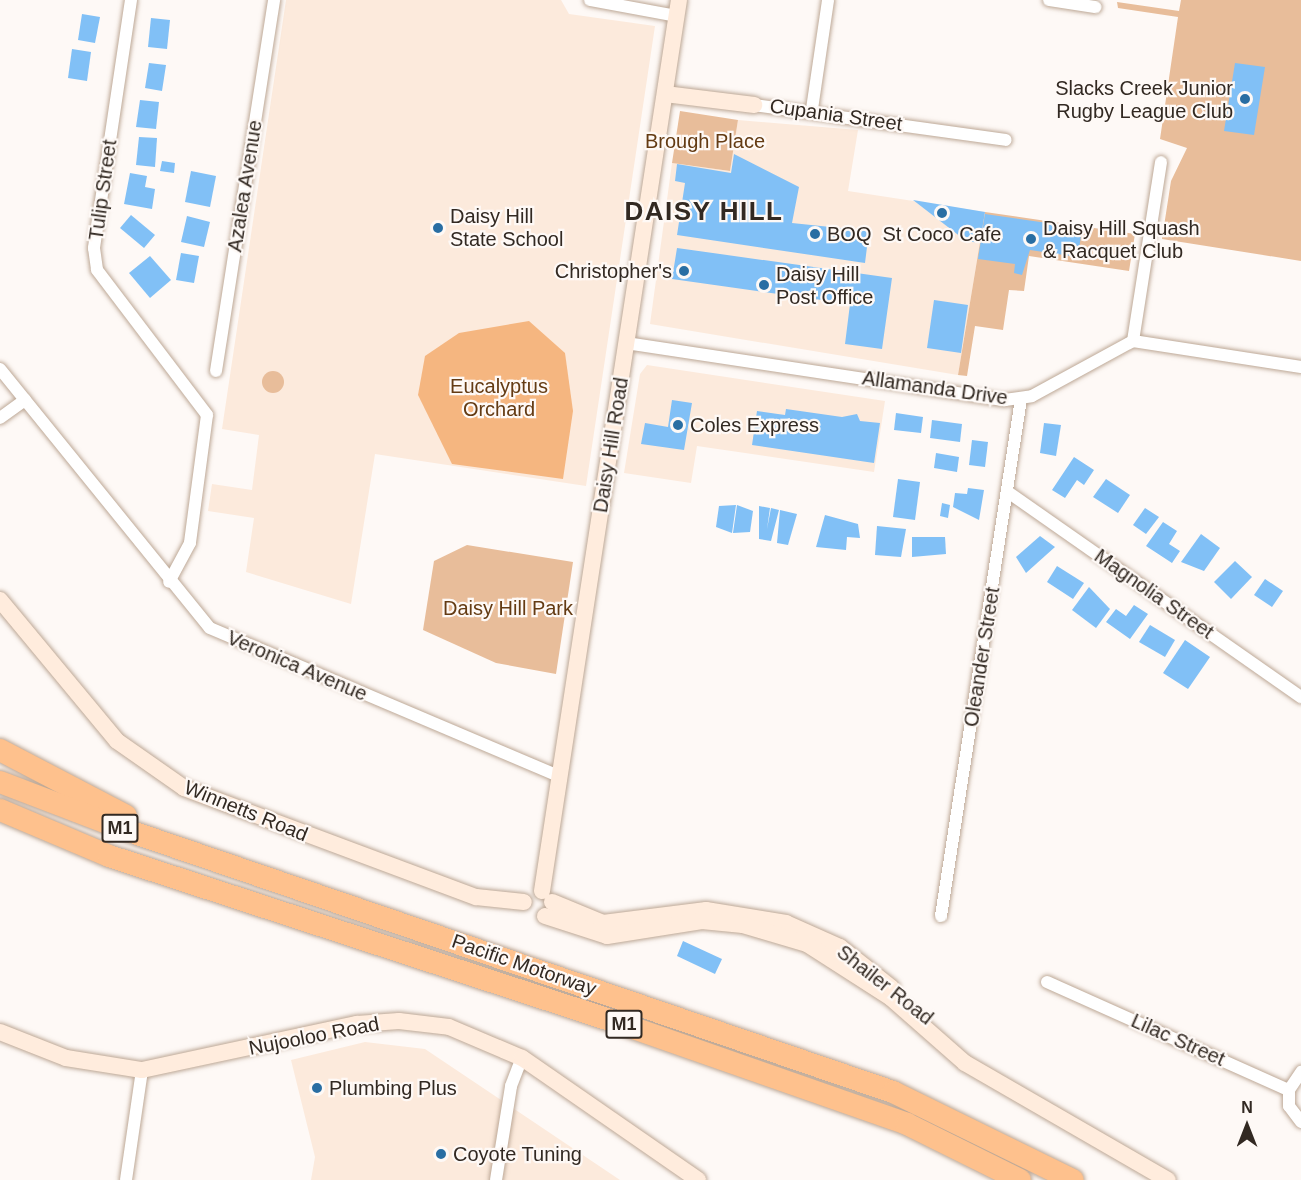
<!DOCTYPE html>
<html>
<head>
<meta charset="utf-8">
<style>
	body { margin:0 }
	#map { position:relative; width:1301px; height:1180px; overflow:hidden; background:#fef9f6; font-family:Arial,sans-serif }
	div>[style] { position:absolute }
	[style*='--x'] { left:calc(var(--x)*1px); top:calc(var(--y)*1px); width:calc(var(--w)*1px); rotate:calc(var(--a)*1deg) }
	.built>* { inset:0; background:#fceadc }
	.green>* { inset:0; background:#e8bd9a }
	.round { border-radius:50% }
	.forest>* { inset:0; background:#f5b680 }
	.building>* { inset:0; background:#81c0f6 }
	.roads { filter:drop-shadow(0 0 2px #bda896) drop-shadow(0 0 2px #bda896) }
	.street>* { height:12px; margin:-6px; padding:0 6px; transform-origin:6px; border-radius:6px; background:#fff }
	.secondary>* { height:16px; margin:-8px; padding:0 8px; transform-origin:8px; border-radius:8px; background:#ffecdd }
	.highway>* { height:22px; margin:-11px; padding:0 11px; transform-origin:11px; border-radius:11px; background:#fec18d }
	.dots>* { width:16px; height:16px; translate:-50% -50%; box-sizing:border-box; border:3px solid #fef9f6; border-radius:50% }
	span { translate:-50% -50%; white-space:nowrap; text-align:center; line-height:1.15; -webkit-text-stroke:4.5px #fef9f6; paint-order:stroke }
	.shield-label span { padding:2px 4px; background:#fef9f6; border:2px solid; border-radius:4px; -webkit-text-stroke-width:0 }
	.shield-label { font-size:18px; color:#322922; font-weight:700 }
	.poi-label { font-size:20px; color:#322922 }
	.right { translate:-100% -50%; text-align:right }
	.left { translate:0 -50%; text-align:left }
	.street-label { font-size:20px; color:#322922 }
	.park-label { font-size:20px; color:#643b13 }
	.district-label { font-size:26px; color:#322922; font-weight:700; letter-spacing:1.5px }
	.north { position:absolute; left:1217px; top:1096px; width:60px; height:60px; -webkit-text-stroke:4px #fef9f6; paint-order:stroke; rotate:0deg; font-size:16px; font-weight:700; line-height:24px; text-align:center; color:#322922 }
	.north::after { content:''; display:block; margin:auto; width:21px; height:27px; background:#322922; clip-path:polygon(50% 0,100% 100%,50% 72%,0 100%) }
</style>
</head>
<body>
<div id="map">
	<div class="built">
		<div style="clip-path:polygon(286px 0,561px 0,569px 14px,655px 26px,586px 486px,375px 454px,351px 604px,246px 572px,254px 518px,208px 511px,212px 484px,252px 490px,259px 435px,222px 429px)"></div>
		<div style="clip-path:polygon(738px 120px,858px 130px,848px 191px,985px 212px,958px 375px,650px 324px,672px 163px,730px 171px)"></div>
		<div style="clip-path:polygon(647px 365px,885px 401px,874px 472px,697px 446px,691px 483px,624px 473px,640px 374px)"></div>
		<div style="clip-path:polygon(365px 1042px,425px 1049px,620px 1180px,311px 1180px,315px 1157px,291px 1060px)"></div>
	</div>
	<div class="green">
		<div style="clip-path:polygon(1181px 0,1301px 0,1301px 261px,1162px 239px,1171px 181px,1187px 148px,1160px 139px,1178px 17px,1118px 8px,1117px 2px,1179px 11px)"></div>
		<div style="clip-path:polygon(680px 111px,738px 120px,730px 171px,672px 163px)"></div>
		<div style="clip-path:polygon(985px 212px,1135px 234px,1129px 271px,1029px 256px,1024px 291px,1009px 290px,1003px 330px,975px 326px,967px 376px,958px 375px)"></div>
		<div class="round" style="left:262px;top:371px;width:22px;height:22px"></div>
		<div style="clip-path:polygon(467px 545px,573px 562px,556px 674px,496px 663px,423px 630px,434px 561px)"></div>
	</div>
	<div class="forest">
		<div style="clip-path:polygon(529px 321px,565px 353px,573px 411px,563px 479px,452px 464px,418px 395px,425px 356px,459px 333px)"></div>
	</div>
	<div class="building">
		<div style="clip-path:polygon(82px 14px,100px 17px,95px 43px,78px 40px)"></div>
		<div style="clip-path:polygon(151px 18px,170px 20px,167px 49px,148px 47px)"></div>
		<div style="clip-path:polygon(72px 49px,91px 52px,87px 81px,68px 78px)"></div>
		<div style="clip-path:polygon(149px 63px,166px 65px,162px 91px,145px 88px)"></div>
		<div style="clip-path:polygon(1235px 63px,1265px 67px,1254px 135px,1224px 131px)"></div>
		<div style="clip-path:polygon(140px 100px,159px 102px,156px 129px,136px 127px)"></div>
		<div style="clip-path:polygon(139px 137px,157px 138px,155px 167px,136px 165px)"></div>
		<div style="clip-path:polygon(734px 154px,799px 187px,792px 223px,869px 231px,865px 263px,677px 235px,685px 183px,675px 181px,677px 164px,731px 173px)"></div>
		<div style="clip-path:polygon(162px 161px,175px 163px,174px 173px,160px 171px)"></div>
		<div style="clip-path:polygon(191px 171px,216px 176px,210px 207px,185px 202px)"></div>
		<div style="clip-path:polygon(130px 173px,147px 176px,145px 187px,155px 189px,152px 209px,124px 204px)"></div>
		<div style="clip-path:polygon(913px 200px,985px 212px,980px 243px,966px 241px)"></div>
		<div style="clip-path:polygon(985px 214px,1082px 228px,1078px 257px,1030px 250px,1022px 275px,1014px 273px,1015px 264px,978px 259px)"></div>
		<div style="clip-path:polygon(131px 215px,155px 235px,144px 248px,120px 228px)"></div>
		<div style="clip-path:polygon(187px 216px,210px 222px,204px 247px,181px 242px)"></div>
		<div style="clip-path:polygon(677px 248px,892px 278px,882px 349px,845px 344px,850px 304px,672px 279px)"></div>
		<div style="clip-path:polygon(181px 253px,199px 256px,194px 283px,176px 280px)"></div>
		<div style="clip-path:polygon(150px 256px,171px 280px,150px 298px,129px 273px)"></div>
		<div style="clip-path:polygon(934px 300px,968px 305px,961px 353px,927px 348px)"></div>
		<div style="clip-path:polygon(672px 400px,692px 403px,684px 450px,641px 444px,645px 423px,668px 427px)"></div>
		<div style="clip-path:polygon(786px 409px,842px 417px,857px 414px,860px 421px,880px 423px,874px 463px,752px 445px,757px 411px,785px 415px)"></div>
		<div style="clip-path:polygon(896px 413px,923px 417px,921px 433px,894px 430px)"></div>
		<div style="clip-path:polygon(932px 420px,962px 424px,960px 442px,930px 438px)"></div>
		<div style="clip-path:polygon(1044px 423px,1061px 425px,1056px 456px,1040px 453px)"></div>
		<div style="clip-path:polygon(972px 440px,988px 442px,985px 467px,969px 465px)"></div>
		<div style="clip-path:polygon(936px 453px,959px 457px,957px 472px,934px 468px)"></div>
		<div style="clip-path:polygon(1074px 457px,1094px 470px,1084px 485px,1077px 480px,1065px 498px,1052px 490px)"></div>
		<div style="clip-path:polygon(898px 479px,920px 482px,915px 520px,893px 517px)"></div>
		<div style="clip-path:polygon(1106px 479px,1130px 495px,1118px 513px,1093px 497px)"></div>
		<div style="clip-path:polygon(968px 488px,984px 490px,979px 520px,953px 507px,955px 493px,967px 494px)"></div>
		<div style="clip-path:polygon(942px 503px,950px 505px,948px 518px,940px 516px)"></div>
		<div style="clip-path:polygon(736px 505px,732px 533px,716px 527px,719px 506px)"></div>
		<div style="clip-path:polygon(737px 505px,753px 511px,750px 532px,733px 533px)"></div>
		<div style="clip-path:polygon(759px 506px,770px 508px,767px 529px,771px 508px,779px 510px,771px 541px,759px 539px)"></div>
		<div style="clip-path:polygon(1145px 508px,1159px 517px,1146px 534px,1133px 525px)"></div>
		<div style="clip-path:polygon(780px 510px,797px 514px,788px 545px,777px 543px)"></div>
		<div style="clip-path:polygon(825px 515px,858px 524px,860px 538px,847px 537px,846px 550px,816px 547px)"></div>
		<div style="clip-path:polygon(1163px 522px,1177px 531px,1169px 544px,1180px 551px,1172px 563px,1146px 546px)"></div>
		<div style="clip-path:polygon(877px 526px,906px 529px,901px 557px,875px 555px)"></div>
		<div style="clip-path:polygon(1201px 534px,1220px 548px,1204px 571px,1181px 562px)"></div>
		<div style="clip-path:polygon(1040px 536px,1055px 547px,1026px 573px,1016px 557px)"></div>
		<div style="clip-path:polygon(912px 537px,945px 537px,946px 554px,912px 557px)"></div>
		<div style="clip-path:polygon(1235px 561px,1252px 577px,1231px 599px,1214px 582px)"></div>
		<div style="clip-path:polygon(1057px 566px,1084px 583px,1073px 599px,1047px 582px)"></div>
		<div style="clip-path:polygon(1265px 579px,1283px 591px,1272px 607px,1254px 595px)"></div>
		<div style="clip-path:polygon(1089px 587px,1110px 609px,1096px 628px,1072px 610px)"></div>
		<div style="clip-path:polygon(1134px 605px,1148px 614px,1130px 639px,1106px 622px,1116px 609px,1126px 616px)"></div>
		<div style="clip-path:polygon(1150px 625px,1175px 640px,1165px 657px,1139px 642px)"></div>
		<div style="clip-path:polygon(1185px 640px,1210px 657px,1188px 689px,1163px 673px)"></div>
		<div style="clip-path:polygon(683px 941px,722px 959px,715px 974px,677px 956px)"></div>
	</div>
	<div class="roads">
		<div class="street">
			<div style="--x:131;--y:0;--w:251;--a:98.5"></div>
			<div style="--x:94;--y:248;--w:22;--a:82"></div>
			<div style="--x:97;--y:270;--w:182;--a:52.8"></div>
			<div style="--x:207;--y:415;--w:129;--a:97.6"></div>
			<div style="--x:190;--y:543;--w:44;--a:118.3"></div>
			<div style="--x:590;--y:0;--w:87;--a:10.5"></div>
			<div style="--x:1049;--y:0;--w:47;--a:8.7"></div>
			<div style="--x:754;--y:105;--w:254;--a:7.9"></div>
			<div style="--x:812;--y:109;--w:110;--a:-81.6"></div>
			<div style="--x:1133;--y:341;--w:181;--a:-81.1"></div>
			<div style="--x:626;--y:343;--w:383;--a:8.6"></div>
			<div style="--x:1005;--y:400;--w:27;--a:-8"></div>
			<div style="--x:1032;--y:396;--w:115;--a:-28.6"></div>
			<div style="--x:1133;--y:341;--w:170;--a:8.8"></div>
			<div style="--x:0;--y:369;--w:333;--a:51"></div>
			<div style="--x:210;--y:628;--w:379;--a:23"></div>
			<div style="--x:216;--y:371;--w:376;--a:-81.1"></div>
			<div style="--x:0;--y:418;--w:31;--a:-36"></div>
			<div style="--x:1008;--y:492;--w:358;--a:35"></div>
			<div style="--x:941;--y:916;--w:523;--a:-81.2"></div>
			<div style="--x:1047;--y:982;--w:265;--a:24.1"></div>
			<div style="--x:1289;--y:1090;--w:16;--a:90"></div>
			<div style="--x:1289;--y:1106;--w:20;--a:53"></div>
			<div style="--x:1289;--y:1090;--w:22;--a:-56"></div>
			<div style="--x:126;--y:1180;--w:111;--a:-81.7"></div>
			<div style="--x:496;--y:1180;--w:95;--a:-80.9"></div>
			<div style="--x:511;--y:1086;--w:30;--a:-69"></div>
		</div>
		<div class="secondary">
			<div style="--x:665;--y:94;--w:90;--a:7"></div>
			<div style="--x:0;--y:600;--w:183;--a:50.3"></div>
			<div style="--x:117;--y:741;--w:82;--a:35"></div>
			<div style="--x:184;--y:788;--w:312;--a:20.5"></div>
			<div style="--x:476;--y:897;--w:48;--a:5.9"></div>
			<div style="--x:542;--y:891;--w:901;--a:-81.26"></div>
			<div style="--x:552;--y:902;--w:55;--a:22.4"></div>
			<div style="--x:603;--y:923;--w:104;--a:-7.2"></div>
			<div style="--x:706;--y:910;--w:81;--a:9.2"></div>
			<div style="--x:786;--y:923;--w:59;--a:24"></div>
			<div style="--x:840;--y:947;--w:66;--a:38.3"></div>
			<div style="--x:545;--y:916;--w:65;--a:17.9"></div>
			<div style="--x:607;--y:936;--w:96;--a:-9"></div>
			<div style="--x:702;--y:921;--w:41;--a:5.6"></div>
			<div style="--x:743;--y:925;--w:67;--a:16.5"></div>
			<div style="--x:807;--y:944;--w:100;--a:32.7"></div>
			<div style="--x:891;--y:998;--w:98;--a:41.3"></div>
			<div style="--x:965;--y:1063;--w:234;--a:30"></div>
			<div style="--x:0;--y:1032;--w:71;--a:21.5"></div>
			<div style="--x:66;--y:1058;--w:77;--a:9"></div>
			<div style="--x:142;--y:1070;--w:220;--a:-12.1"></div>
			<div style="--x:357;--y:1024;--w:42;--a:-4.1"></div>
			<div style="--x:399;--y:1021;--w:50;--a:6.8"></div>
			<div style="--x:449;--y:1027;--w:79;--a:23"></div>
			<div style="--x:522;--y:1058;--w:214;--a:34.7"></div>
		</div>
		<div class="highway">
			<div style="--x:0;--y:750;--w:142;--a:27.6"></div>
			<div style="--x:0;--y:782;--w:135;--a:20.9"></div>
			<div style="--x:126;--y:830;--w:811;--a:18.86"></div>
			<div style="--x:893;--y:1092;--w:200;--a:26.1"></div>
			<div style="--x:0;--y:810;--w:118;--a:22.9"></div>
			<div style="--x:109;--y:856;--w:537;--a:18.13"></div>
			<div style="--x:619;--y:1023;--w:305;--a:19.3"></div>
			<div style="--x:907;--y:1124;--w:126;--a:26.4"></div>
		</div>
	</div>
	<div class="dots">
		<div style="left:1245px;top:99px;background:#296ea3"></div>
		<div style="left:942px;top:213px;background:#296ea3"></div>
		<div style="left:438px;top:228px;background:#296ea3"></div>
		<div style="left:815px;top:234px;background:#296ea3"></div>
		<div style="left:1031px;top:239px;background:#296ea3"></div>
		<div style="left:684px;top:271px;background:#296ea3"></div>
		<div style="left:764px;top:285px;background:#296ea3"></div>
		<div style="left:678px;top:425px;background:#296ea3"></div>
		<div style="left:317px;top:1088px;background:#296ea3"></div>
		<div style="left:441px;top:1154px;background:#296ea3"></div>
	</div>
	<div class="shield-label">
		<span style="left:120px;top:828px">M1</span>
		<span style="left:624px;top:1024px">M1</span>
	</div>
	<div class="poi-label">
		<span class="right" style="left:1233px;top:100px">Slacks Creek Junior<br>Rugby League Club</span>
		<span class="left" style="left:450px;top:228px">Daisy Hill<br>State School</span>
		<span class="left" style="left:1043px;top:240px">Daisy Hill Squash<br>&amp; Racquet Club</span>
		<span class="left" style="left:827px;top:234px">BOQ</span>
		<span style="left:942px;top:234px">St Coco Cafe</span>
		<span class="right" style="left:672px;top:271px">Christopher's</span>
		<span class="left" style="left:776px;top:286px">Daisy Hill<br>Post Office</span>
		<span class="left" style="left:690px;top:425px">Coles Express</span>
		<span class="left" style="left:329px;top:1088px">Plumbing Plus</span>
		<span class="left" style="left:453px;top:1154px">Coyote Tuning</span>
	</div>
	<div class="street-label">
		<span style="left:836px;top:115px;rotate:8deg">Cupania Street</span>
		<span style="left:245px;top:186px;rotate:-81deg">Azalea Avenue</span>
		<span style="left:103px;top:190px;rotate:-82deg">Tulip Street</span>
		<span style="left:935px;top:388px;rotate:8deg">Allamanda Drive</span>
		<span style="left:611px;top:445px;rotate:-81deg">Daisy Hill Road</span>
		<span style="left:1154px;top:594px;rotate:35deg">Magnolia Street</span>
		<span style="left:982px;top:657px;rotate:-81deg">Oleander Street</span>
		<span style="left:297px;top:666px;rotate:23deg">Veronica Avenue</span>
		<span style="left:246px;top:811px;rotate:22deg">Winnetts Road</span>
		<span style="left:524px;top:965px;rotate:19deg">Pacific Motorway</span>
		<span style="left:885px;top:985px;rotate:38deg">Shailer Road</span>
		<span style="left:314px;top:1036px;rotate:-11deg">Nujooloo Road</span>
		<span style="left:1178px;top:1040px;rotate:24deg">Lilac Street</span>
	</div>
	<div class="park-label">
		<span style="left:705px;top:141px">Brough Place</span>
		<span style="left:499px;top:398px">Eucalyptus<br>Orchard</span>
		<span style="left:508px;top:608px">Daisy Hill Park</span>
	</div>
	<div class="district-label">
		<span style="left:704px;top:212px">DAISY HILL</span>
	</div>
	<div class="north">N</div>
</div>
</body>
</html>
